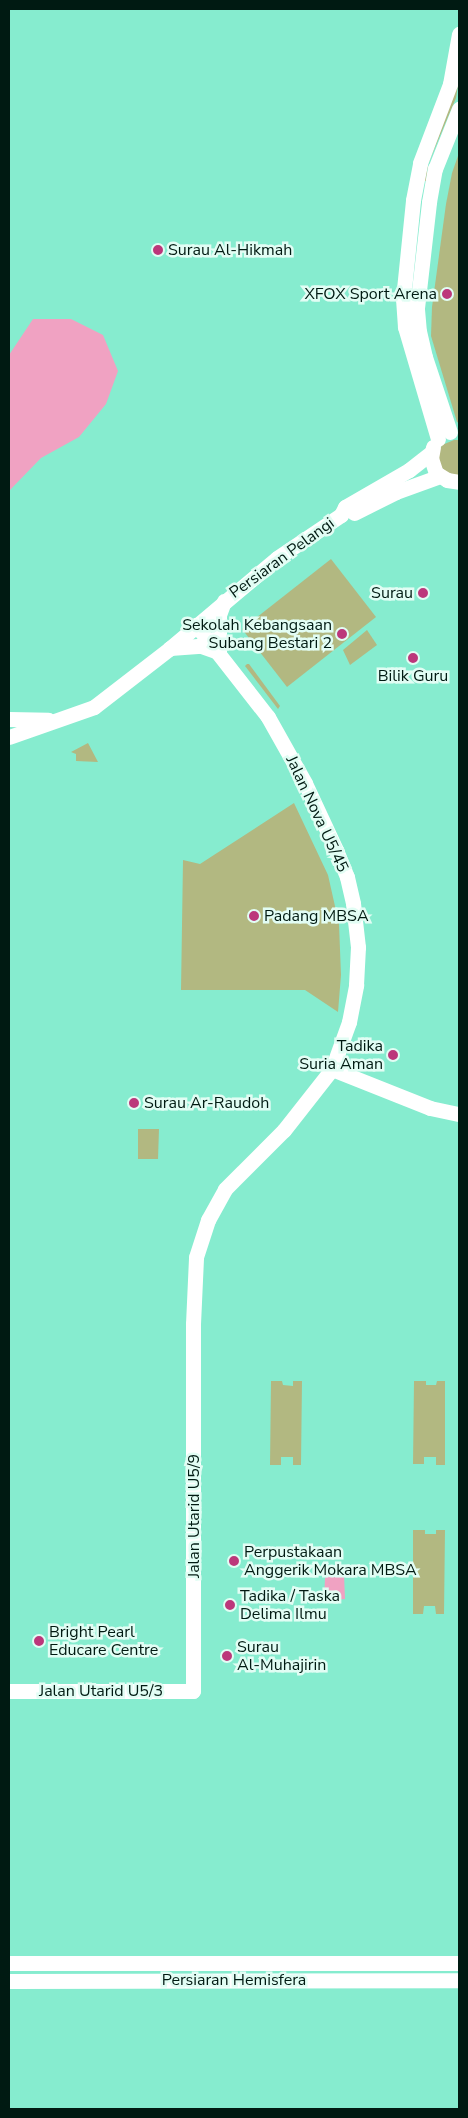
<!DOCTYPE html>
<html>
<head>
<meta charset="utf-8">
<style>
	body { margin:0 }
	#map { position:relative; width:468px; height:2118px; overflow:hidden; background:#86eccf; font-family:"Nunito Sans",sans-serif }
	div>[style] { position:absolute }
	[style*='--x'] { left:calc(var(--x)*1px); top:calc(var(--y)*1px); width:calc(var(--w)*1px); rotate:calc(var(--a)*1deg) }
	.green>* { inset:0; background:#b2b881 }
	.water>* { inset:0; background:#f0a2c2 }
	.secondary>* { height:15px; margin:-7.5px; padding:0 7.5px; transform-origin:7.5px; border-radius:7.5px; background:#fff }
	.dots>* { width:14px; height:14px; translate:-50% -50%; box-sizing:border-box; border:2px solid #e2fdf4; border-radius:50% }
	span { translate:-50% -50%; white-space:nowrap; text-align:center; line-height:1.15; -webkit-text-stroke:5px #e2fdf4; paint-order:stroke }
	.poi-label { font-size:16px; color:#001a12 }
	.left { translate:0 -50%; text-align:left }
	.right { translate:-100% -50%; text-align:right }
	.street-label { font-size:16px; color:#001a12 }
	.frame { position:absolute; inset:0; border:10px solid #001a12; pointer-events:none }
</style>
</head>
<body>
<div id="map">
	<div class="green">
		<div style="clip-path:polygon(459px 79px,456px 98px,428px 164px,426px 181px,423px 181px,426px 164px)"></div>
		<div style="clip-path:polygon(459px 153px,459px 423px,457px 422px,431px 336px,432px 307px,446px 204px,452px 173px)"></div>
		<div style="clip-path:polygon(454px 440px,459px 440px,459px 477px,447px 475px,437px 462px,439px 451px,442px 445px)"></div>
		<div style="clip-path:polygon(331px 559px,376px 617px,287px 687px,242px 629px)"></div>
		<div style="clip-path:polygon(367px 630px,377px 645px,350px 665px,343px 650px)"></div>
		<div style="clip-path:polygon(247px 664px,249px 664px,280px 706px,278px 709px,245px 666px)"></div>
		<div style="clip-path:polygon(88px 743px,98px 762px,76px 761px,76px 754px,71px 752px)"></div>
		<div style="clip-path:polygon(294px 803px,328px 875px,339px 924px,341px 975px,338px 1012px,305px 990px,181px 990px,183px 860px,200px 864px)"></div>
		<div style="clip-path:polygon(138px 1129px,159px 1129px,158px 1159px,138px 1159px)"></div>
		<div style="clip-path:polygon(271px 1381px,282px 1381px,283px 1385px,293px 1386px,293px 1381px,302px 1381px,301px 1465px,293px 1465px,293px 1457px,281px 1457px,281px 1465px,270px 1465px)"></div>
		<div style="clip-path:polygon(414px 1381px,426px 1381px,426px 1385px,436px 1385px,437px 1381px,445px 1381px,445px 1465px,436px 1465px,436px 1457px,424px 1457px,424px 1464px,413px 1464px)"></div>
		<div style="clip-path:polygon(413px 1530px,425px 1530px,425px 1534px,436px 1534px,436px 1530px,445px 1530px,444px 1614px,436px 1614px,435px 1606px,424px 1606px,423px 1614px,413px 1614px)"></div>
	</div>
	<div class="water">
		<div style="clip-path:polygon(33px 319px,71px 319px,103px 335px,118px 371px,106px 404px,79px 437px,41px 458px,9px 491px,9px 355px)"></div>
		<div style="clip-path:polygon(339px 1572px,344px 1574px,345px 1599px,324px 1601px,325px 1578px,330px 1575px,335px 1577px)"></div>
	</div>
	<div class="secondary">
		<div style="--x:450;--y:432;--w:79;--a:-108.4"></div>
		<div style="--x:425;--y:357;--w:26;--a:-103"></div>
		<div style="--x:419;--y:332;--w:24;--a:-95"></div>
		<div style="--x:417;--y:308;--w:107;--a:-83.5"></div>
		<div style="--x:429;--y:202;--w:34;--a:-80"></div>
		<div style="--x:435;--y:169;--w:65;--a:-68.2"></div>
		<div style="--x:438;--y:439;--w:117;--a:-106.4"></div>
		<div style="--x:405;--y:327;--w:28;--a:-94"></div>
		<div style="--x:403;--y:299;--w:100;--a:-84.2"></div>
		<div style="--x:413;--y:200;--w:38;--a:-79"></div>
		<div style="--x:420;--y:163;--w:85;--a:-69.2"></div>
		<div style="--x:450;--y:84;--w:51;--a:-79.8"></div>
		<div style="--x:433;--y:447;--w:11;--a:100"></div>
		<div style="--x:431;--y:458;--w:16;--a:72"></div>
		<div style="--x:436;--y:473;--w:13;--a:32"></div>
		<div style="--x:447;--y:480;--w:12;--a:9"></div>
		<div style="--x:354;--y:513;--w:47;--a:-26.6"></div>
		<div style="--x:396;--y:492;--w:47;--a:-20"></div>
		<div style="--x:170;--y:648;--w:31;--a:-4"></div>
		<div style="--x:201;--y:646;--w:18;--a:19"></div>
		<div style="--x:219;--y:653;--w:38;--a:-90"></div>
		<div style="--x:219;--y:615;--w:15;--a:-70"></div>
		<div style="--x:9;--y:719;--w:39;--a:1"></div>
		<div style="--x:9;--y:737;--w:90;--a:-19.4"></div>
		<div style="--x:94;--y:707;--w:95;--a:-37.7"></div>
		<div style="--x:169;--y:649;--w:141;--a:-40.1"></div>
		<div style="--x:277;--y:558;--w:77;--a:-33.9"></div>
		<div style="--x:341;--y:515;--w:9;--a:-63"></div>
		<div style="--x:345;--y:507;--w:74;--a:-30"></div>
		<div style="--x:409;--y:470;--w:28;--a:-38"></div>
		<div style="--x:332;--y:1069;--w:105;--a:21.7"></div>
		<div style="--x:430;--y:1108;--w:30;--a:12"></div>
		<div style="--x:9;--y:1691;--w:184;--a:0"></div>
		<div style="--x:193;--y:1691;--w:367;--a:-90"></div>
		<div style="--x:193;--y:1324;--w:67;--a:-87.4"></div>
		<div style="--x:196;--y:1257;--w:39;--a:-72"></div>
		<div style="--x:208;--y:1220;--w:35;--a:-61"></div>
		<div style="--x:225;--y:1189;--w:83;--a:-45"></div>
		<div style="--x:284;--y:1130;--w:78;--a:-51.8"></div>
		<div style="--x:332;--y:1069;--w:50;--a:-70.1"></div>
		<div style="--x:349;--y:1022;--w:38;--a:-79"></div>
		<div style="--x:356;--y:985;--w:38;--a:-87"></div>
		<div style="--x:358;--y:947;--w:44;--a:-96.5"></div>
		<div style="--x:353;--y:903;--w:27;--a:-103"></div>
		<div style="--x:347;--y:877;--w:27;--a:-112"></div>
		<div style="--x:337;--y:852;--w:76;--a:-114.9"></div>
		<div style="--x:305;--y:783;--w:76;--a:-119.3"></div>
		<div style="--x:268;--y:717;--w:117;--a:-128"></div>
		<div style="--x:9;--y:1963;--w:450;--a:0"></div>
		<div style="--x:9;--y:1981;--w:450;--a:-0.1"></div>
	</div>
	<div class="dots">
		<div style="left:158px;top:250px;background:#bc377b"></div>
		<div style="left:447px;top:294px;background:#bc377b"></div>
		<div style="left:423px;top:593px;background:#bc377b"></div>
		<div style="left:342px;top:634px;background:#bc377b"></div>
		<div style="left:413px;top:658px;background:#bc377b"></div>
		<div style="left:254px;top:916px;background:#bc377b"></div>
		<div style="left:393px;top:1055px;background:#bc377b"></div>
		<div style="left:134px;top:1103px;background:#bc377b"></div>
		<div style="left:234px;top:1561px;background:#bc377b"></div>
		<div style="left:230px;top:1605px;background:#bc377b"></div>
		<div style="left:39px;top:1641px;background:#bc377b"></div>
		<div style="left:227px;top:1656px;background:#bc377b"></div>
	</div>
	<div class="poi-label">
		<span class="left" style="left:168px;top:250px">Surau Al-Hikmah</span>
		<span class="right" style="left:437px;top:294px">XFOX Sport Arena</span>
		<span class="right" style="left:413px;top:593px">Surau</span>
		<span class="right" style="left:332px;top:634px">Sekolah Kebangsaan<br>Subang Bestari 2</span>
		<span style="left:413px;top:676px">Bilik Guru</span>
		<span class="left" style="left:264px;top:916px">Padang MBSA</span>
		<span class="right" style="left:383px;top:1055px">Tadika<br>Suria Aman</span>
		<span class="left" style="left:144px;top:1103px">Surau Ar-Raudoh</span>
		<span class="left" style="left:244px;top:1561px">Perpustakaan<br>Anggerik Mokara MBSA</span>
		<span class="left" style="left:240px;top:1605px">Tadika / Taska<br>Delima Ilmu</span>
		<span class="left" style="left:49px;top:1641px">Bright Pearl<br>Educare Centre</span>
		<span class="left" style="left:237px;top:1656px">Surau<br>Al-Muhajirin</span>
	</div>
	<div class="street-label">
		<span style="left:282px;top:558px;rotate:-36deg">Persiaran Pelangi</span>
		<span style="left:317px;top:814px;rotate:65deg">Jalan Nova U5/45</span>
		<span style="left:194px;top:1516px;rotate:-90deg">Jalan Utarid U5/9</span>
		<span style="left:101px;top:1691px">Jalan Utarid U5/3</span>
		<span style="left:234px;top:1980px">Persiaran Hemisfera</span>
	</div>
	<div class="frame"></div>
</div>
</body>
</html>
